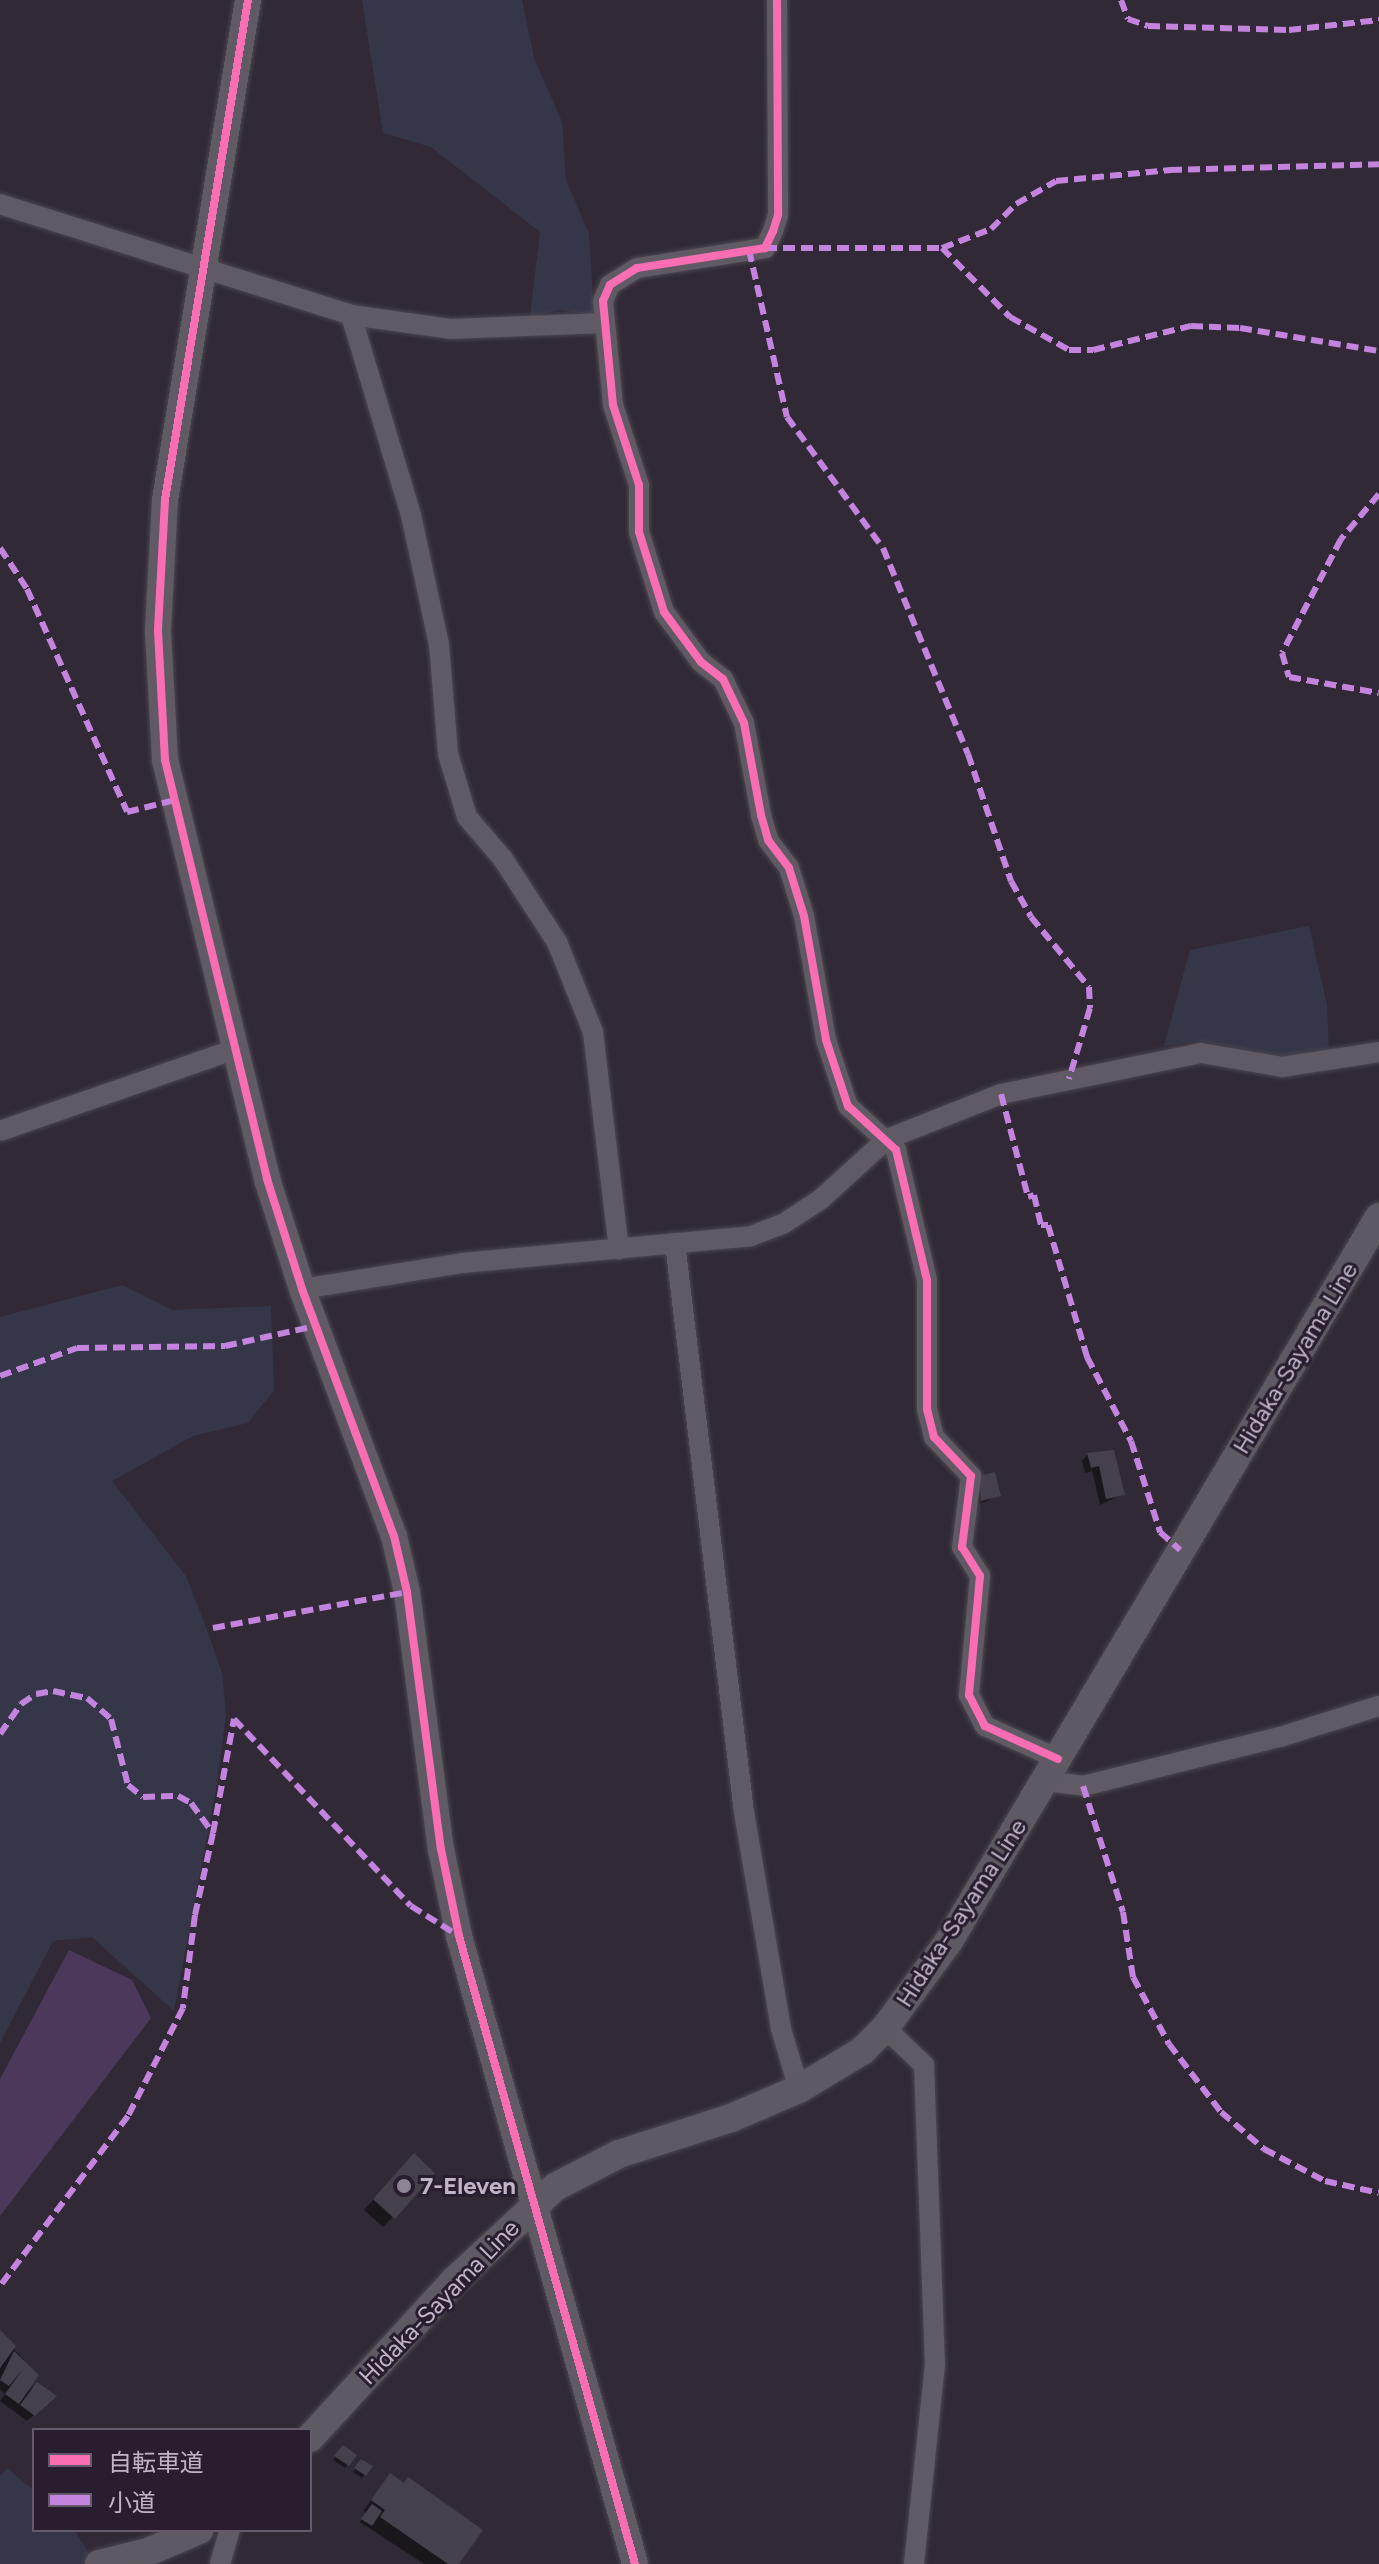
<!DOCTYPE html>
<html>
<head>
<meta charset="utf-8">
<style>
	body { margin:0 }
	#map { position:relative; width:1379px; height:2564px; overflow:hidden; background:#312a36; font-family:Figtree,"Noto Sans JP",sans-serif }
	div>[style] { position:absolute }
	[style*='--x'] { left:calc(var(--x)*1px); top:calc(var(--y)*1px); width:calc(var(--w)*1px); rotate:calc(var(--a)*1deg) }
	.green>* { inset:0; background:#353749 }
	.water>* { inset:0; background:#4c385b }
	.shadow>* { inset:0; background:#0007 }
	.building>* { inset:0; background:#46404c }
	.roads { filter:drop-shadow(0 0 2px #4c464f) drop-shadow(0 0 2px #4c464f) }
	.minor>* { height:20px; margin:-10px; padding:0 10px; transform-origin:10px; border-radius:10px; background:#605a64 }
	.tertiary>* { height:26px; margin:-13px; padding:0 13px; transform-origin:13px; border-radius:13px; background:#605a64 }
	.secondary>* { height:28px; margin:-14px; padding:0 14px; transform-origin:14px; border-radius:14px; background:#5e5962 }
	.quiet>* { height:6px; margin-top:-3px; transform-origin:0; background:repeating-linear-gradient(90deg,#c483df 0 12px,transparent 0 18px) }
	.cycleway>* { height:8px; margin:-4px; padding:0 4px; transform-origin:4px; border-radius:4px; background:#f96db3 }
	.dots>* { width:22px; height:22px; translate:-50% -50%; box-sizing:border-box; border:4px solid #291e30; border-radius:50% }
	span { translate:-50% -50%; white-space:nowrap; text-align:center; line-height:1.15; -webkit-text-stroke:6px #291e30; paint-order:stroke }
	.street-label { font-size:24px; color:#c0b5c7 }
	.poi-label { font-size:24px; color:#c0b5c7; font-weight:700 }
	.left { translate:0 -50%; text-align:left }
	.legend { position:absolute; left:32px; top:2428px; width:280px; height:104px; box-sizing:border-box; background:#291e30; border:2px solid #655a6c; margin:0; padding:10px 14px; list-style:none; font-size:24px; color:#c0b5c7 }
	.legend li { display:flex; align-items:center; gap:16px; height:40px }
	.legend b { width:40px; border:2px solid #655a6c }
</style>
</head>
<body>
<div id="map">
	<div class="green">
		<div style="clip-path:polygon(362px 0,522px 0,534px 58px,562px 122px,566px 180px,589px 234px,594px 315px,560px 310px,530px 316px,540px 232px,431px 147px,383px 133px)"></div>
		<div style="clip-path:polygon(1309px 926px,1327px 1005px,1329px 1054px,1278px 1056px,1199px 1041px,1164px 1046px,1190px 950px)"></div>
		<div style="clip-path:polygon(122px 1285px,172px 1310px,271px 1306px,274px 1390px,248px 1423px,193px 1436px,112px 1481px,186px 1576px,207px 1630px,222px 1673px,226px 1714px,217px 1784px,174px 2011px,92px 1937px,53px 1941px,0 2043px,0 1317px)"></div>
		<div style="clip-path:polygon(7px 2468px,34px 2491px,34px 2530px,74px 2530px,96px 2564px,0 2564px,0 2476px)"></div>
	</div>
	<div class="water">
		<div style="clip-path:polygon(69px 1950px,132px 1980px,151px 2018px,0 2216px,0 2079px)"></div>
	</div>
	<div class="shadow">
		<div style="clip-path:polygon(1113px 1452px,1123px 1494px,1100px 1505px,1092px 1471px,1085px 1473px,1082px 1461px,1088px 1454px)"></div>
		<div style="clip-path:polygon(994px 1474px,999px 1495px,975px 1506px,974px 1484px)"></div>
		<div style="clip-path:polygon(404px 2166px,393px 2217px,383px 2227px,364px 2210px)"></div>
		<div style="clip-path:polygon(0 2334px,25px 2361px,22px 2365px,36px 2375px,26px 2393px,37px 2384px,48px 2402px,27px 2421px,0 2401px,5px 2394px,0 2389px)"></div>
		<div style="clip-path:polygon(340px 2450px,354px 2455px,345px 2468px,333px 2460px)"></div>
		<div style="clip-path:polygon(359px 2464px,370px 2467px,362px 2478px,353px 2472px)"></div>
		<div style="clip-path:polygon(390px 2476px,457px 2564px,424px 2564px,360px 2522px,366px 2513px,363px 2511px)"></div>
	</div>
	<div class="building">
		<div style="clip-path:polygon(1114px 1450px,1125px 1495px,1106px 1499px,1099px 1466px,1091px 1468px,1087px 1453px)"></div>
		<div style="clip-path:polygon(995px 1472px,1001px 1496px,981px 1501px,979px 1476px)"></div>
		<div style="clip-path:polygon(414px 2153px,435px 2173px,395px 2219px,373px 2199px)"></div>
		<div style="clip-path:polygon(0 2330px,16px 2346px,0 2368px)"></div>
		<div style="clip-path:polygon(14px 2351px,39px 2375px,19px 2404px,5px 2394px,23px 2369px,9px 2386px,0 2380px)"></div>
		<div style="clip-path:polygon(37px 2382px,57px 2396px,35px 2416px,20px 2405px)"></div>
		<div style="clip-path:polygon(343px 2445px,357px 2455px,349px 2466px,334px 2456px)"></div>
		<div style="clip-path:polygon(361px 2459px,373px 2466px,366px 2476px,354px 2468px)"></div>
		<div style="clip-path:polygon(390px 2473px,404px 2483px,408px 2477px,483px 2530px,459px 2564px,448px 2564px,380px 2517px,385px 2510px,371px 2500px)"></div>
		<div style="clip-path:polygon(372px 2504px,382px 2511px,372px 2526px,361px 2519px)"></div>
	</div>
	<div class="roads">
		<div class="minor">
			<div style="--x:777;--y:0;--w:215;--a:89.7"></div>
			<div style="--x:778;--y:215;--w:17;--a:107"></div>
			<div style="--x:773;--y:231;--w:19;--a:115"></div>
			<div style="--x:765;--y:248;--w:130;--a:171.1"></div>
			<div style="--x:637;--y:268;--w:32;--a:148"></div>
			<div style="--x:610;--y:285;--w:17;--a:114"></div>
			<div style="--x:603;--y:301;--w:104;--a:84.5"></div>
			<div style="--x:613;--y:405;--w:84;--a:72"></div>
			<div style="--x:639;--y:485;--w:47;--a:90"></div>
			<div style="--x:639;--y:532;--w:84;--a:72.6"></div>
			<div style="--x:664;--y:612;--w:62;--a:53.5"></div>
			<div style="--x:701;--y:662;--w:28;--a:38"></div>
			<div style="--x:723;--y:679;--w:49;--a:64.5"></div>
			<div style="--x:744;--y:723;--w:94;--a:79.5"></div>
			<div style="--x:761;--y:815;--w:26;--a:74"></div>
			<div style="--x:768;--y:840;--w:35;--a:53"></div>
			<div style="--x:789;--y:868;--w:50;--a:72.6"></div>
			<div style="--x:804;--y:916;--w:126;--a:79.9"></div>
			<div style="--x:826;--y:1040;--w:70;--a:71.6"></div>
			<div style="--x:848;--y:1106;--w:65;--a:42.5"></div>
			<div style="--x:896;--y:1150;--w:134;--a:76.6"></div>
			<div style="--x:927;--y:1280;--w:129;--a:90"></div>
			<div style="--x:927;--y:1409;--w:29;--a:76"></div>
			<div style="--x:934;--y:1437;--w:54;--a:46.5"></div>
			<div style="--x:971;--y:1476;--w:72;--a:97.2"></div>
			<div style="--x:962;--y:1547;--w:34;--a:58"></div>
			<div style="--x:980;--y:1576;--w:120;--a:95.3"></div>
			<div style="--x:969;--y:1695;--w:35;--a:63"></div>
			<div style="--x:985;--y:1726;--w:80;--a:24.3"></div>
			<div style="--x:0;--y:204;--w:368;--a:17.5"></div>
			<div style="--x:351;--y:315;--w:100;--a:8"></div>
			<div style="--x:450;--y:329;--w:154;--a:-2.2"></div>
			<div style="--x:351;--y:315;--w:209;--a:73.3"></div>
			<div style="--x:411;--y:515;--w:132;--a:77.8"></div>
			<div style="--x:439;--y:644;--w:110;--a:85.3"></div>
			<div style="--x:448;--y:754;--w:66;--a:73.2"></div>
			<div style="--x:467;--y:817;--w:55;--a:49.4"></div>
			<div style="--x:503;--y:859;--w:99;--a:57"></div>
			<div style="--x:557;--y:942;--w:97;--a:68.2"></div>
			<div style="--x:593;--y:1032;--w:219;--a:83.2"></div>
			<div style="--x:0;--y:1131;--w:249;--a:-19.2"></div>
			<div style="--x:675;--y:1243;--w:573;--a:83.09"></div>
			<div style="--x:744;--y:1812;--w:220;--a:80.3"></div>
			<div style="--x:781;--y:2029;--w:63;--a:73.3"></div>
			<div style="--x:302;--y:1289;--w:162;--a:-9.2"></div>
			<div style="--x:462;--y:1263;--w:290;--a:-5.3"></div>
			<div style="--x:751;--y:1236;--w:34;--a:-21"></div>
			<div style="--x:783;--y:1224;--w:45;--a:-33.3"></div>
			<div style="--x:821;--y:1199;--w:89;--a:-42.3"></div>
			<div style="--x:887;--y:1139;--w:123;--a:-21.5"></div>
			<div style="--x:1001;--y:1094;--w:204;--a:-11.6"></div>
			<div style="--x:1201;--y:1053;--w:82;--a:9.8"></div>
			<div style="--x:1282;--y:1067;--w:98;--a:-8.8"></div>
			<div style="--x:1045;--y:1781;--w:38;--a:7"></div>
			<div style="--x:1083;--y:1786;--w:203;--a:-14"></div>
			<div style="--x:1280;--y:1737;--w:104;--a:-17.4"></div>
			<div style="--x:885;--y:2028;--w:54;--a:43.5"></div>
			<div style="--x:924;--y:2065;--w:299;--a:87.9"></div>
			<div style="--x:935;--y:2364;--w:201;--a:96"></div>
			<div style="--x:220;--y:2564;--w:35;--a:-74"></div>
		</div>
		<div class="tertiary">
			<div style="--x:248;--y:0;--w:507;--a:99.43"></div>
			<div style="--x:165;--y:500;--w:131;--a:93.1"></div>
			<div style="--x:158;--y:631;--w:129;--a:86.9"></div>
			<div style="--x:165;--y:760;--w:431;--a:76.3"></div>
			<div style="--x:267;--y:1179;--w:115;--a:72.3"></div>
			<div style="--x:302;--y:1289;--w:264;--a:69.6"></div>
			<div style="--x:394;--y:1536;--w:57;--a:76.9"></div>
			<div style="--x:407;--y:1592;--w:259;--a:82.5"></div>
			<div style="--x:441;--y:1849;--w:89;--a:78.3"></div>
			<div style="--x:459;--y:1936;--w:652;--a:74.34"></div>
		</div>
		<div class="secondary">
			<div style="--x:310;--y:2438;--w:214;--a:-47.5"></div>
			<div style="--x:455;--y:2280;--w:137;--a:-42.9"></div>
			<div style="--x:555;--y:2187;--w:72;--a:-27.3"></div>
			<div style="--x:619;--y:2154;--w:118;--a:-17.8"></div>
			<div style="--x:731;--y:2118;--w:74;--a:-23.1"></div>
			<div style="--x:799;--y:2089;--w:74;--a:-31.1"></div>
			<div style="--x:862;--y:2051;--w:33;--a:-45"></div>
			<div style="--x:885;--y:2028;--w:108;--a:-53.7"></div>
			<div style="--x:949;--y:1941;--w:842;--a:-59.29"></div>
			<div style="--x:99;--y:2564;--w:50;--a:-13.8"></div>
			<div style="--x:148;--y:2552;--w:56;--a:-23.3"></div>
		</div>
	</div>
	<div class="quiet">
		<div style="--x:1121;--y:0;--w:20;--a:70"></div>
		<div style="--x:1128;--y:19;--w:21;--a:19"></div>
		<div style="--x:1148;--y:26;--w:141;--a:1.6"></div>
		<div style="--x:1289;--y:30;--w:91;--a:-6.3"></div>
		<div style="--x:765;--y:248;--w:177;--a:0"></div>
		<div style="--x:942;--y:248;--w:53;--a:-21.2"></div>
		<div style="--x:991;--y:229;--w:35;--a:-45"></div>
		<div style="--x:1016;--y:204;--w:46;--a:-29.9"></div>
		<div style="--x:1056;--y:181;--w:115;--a:-5.5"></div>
		<div style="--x:1170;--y:170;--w:209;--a:-1.6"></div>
		<div style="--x:942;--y:248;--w:97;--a:45.4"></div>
		<div style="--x:1010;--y:317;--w:68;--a:29.2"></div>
		<div style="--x:1069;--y:350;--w:24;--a:0"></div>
		<div style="--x:1093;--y:350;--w:101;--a:-13.8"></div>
		<div style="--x:1191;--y:326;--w:49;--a:2.3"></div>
		<div style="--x:1240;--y:328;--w:141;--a:9.4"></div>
		<div style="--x:749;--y:250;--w:171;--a:77.2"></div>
		<div style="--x:787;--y:417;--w:162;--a:53.8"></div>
		<div style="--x:883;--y:548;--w:223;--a:67.6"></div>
		<div style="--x:968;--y:754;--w:134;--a:71.3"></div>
		<div style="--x:1011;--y:881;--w:41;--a:60.9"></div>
		<div style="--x:1031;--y:917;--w:91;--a:50.4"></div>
		<div style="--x:1089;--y:987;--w:21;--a:87"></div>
		<div style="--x:1090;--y:1008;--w:74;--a:106.5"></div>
		<div style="--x:1379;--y:494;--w:59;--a:130.2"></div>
		<div style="--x:1341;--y:539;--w:128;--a:117.4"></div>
		<div style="--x:1282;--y:653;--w:25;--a:74"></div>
		<div style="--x:1289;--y:677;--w:91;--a:10.1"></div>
		<div style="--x:0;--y:548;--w:49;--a:56.6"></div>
		<div style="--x:27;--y:589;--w:244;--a:65.8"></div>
		<div style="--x:127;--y:812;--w:49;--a:-14"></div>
		<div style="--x:1001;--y:1094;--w:106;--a:75.3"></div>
		<div style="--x:1028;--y:1197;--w:6;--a:-18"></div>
		<div style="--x:1034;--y:1195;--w:31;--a:77"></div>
		<div style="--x:1041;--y:1225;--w:7;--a:0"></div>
		<div style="--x:1048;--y:1225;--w:138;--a:73.5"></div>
		<div style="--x:1087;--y:1357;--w:95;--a:62.4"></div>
		<div style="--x:1131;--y:1441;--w:96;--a:72.3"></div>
		<div style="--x:1160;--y:1532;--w:27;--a:42"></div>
		<div style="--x:0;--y:1376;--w:82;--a:-20"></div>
		<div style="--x:77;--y:1348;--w:148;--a:-0.8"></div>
		<div style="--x:225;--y:1346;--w:92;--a:-12.5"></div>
		<div style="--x:213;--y:1628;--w:197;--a:-10.5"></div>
		<div style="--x:0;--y:1734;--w:37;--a:-55"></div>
		<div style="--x:21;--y:1704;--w:18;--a:-34"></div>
		<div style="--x:36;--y:1694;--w:17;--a:-10"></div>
		<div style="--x:53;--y:1691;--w:35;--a:12"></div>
		<div style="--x:87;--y:1698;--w:32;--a:41"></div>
		<div style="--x:111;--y:1719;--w:68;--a:75.6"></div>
		<div style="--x:128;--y:1785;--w:19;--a:39"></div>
		<div style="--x:143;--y:1797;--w:35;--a:-2"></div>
		<div style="--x:178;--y:1796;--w:15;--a:28"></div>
		<div style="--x:191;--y:1803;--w:37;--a:54"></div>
		<div style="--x:213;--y:1833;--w:84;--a:102.4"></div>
		<div style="--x:195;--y:1915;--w:94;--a:97.4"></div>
		<div style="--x:183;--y:2008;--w:121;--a:117"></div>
		<div style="--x:128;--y:2116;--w:213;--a:127"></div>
		<div style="--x:1083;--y:1786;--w:132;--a:72.4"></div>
		<div style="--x:1123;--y:1912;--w:66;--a:81.3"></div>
		<div style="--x:1133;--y:1977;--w:76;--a:61.8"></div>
		<div style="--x:1169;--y:2044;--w:86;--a:52.6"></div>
		<div style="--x:1221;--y:2112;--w:57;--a:40.7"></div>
		<div style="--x:1264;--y:2149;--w:69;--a:27.7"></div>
		<div style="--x:1325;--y:2181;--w:55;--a:12.5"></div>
		<div style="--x:213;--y:1833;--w:116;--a:-79.6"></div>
		<div style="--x:234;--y:1719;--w:257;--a:46.6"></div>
		<div style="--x:411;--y:1906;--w:57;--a:32"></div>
	</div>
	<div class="cycleway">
		<div style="--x:248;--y:0;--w:507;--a:99.43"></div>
		<div style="--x:165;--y:500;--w:131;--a:93.1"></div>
		<div style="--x:158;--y:631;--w:129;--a:86.9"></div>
		<div style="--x:165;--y:760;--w:431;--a:76.3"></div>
		<div style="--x:267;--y:1179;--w:115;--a:72.3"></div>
		<div style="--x:302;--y:1289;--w:264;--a:69.6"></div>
		<div style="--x:394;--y:1536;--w:57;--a:76.9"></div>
		<div style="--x:407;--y:1592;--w:259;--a:82.5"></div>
		<div style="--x:441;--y:1849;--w:89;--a:78.3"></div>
		<div style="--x:459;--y:1936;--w:652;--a:74.34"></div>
		<div style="--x:777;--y:0;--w:215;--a:89.7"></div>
		<div style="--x:778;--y:215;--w:17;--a:107"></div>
		<div style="--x:773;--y:231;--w:19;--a:115"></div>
		<div style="--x:765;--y:248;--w:130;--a:171.1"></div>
		<div style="--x:637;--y:268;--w:32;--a:148"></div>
		<div style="--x:610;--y:285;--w:17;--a:114"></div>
		<div style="--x:603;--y:301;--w:104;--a:84.5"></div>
		<div style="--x:613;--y:405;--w:84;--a:72"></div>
		<div style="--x:639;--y:485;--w:47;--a:90"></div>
		<div style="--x:639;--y:532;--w:84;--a:72.6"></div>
		<div style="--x:664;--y:612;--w:62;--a:53.5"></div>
		<div style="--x:701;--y:662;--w:28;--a:38"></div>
		<div style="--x:723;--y:679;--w:49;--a:64.5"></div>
		<div style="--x:744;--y:723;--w:94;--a:79.5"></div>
		<div style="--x:761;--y:815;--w:26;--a:74"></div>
		<div style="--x:768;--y:840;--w:35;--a:53"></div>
		<div style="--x:789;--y:868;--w:50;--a:72.6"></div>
		<div style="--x:804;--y:916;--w:126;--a:79.9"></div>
		<div style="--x:826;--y:1040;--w:70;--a:71.6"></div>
		<div style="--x:848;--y:1106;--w:65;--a:42.5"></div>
		<div style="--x:896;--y:1150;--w:134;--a:76.6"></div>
		<div style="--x:927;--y:1280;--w:129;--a:90"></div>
		<div style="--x:927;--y:1409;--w:29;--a:76"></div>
		<div style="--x:934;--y:1437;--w:54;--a:46.5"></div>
		<div style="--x:971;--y:1476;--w:72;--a:97.2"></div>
		<div style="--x:962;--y:1547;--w:34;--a:58"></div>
		<div style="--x:980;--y:1576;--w:120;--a:95.3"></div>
		<div style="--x:969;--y:1695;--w:35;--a:63"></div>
		<div style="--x:985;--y:1726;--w:80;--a:24.3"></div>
	</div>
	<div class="dots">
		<div style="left:404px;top:2186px;background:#8e8494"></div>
	</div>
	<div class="street-label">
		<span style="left:1295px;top:1358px;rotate:-59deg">Hidaka-Sayama Line</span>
		<span style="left:961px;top:1913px;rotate:-57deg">Hidaka-Sayama Line</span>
		<span style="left:439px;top:2302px;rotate:-46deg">Hidaka-Sayama Line</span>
	</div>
	<div class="poi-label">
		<span class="left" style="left:420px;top:2186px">7-Eleven</span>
	</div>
	<ul class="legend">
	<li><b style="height:10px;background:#f96db3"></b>自転車道</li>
	<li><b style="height:10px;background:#c483df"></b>小道</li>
	</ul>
</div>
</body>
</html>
